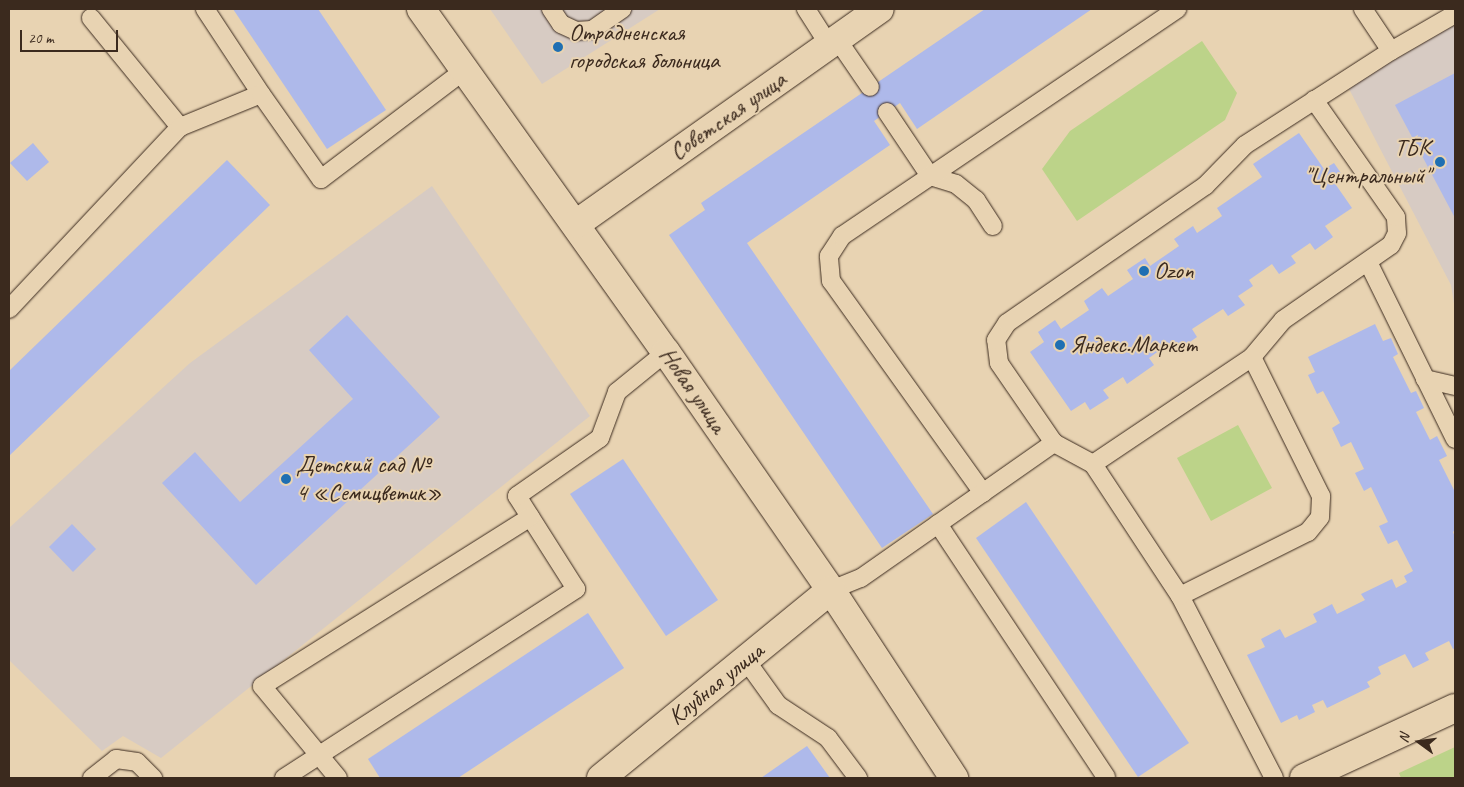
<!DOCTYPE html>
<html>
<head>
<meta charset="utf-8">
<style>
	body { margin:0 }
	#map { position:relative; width:1464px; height:787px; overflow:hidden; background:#e8d3b2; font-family:Caveat,sans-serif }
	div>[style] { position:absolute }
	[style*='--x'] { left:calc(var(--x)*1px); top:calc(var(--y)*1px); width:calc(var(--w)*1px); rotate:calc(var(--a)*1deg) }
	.built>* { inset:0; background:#d7cbc3 }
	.green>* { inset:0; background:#bcd389 }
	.building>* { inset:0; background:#aeb9ea }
	.roads { filter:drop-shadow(0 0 1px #3b2a1e) drop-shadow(0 0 1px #3b2a1e) }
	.lane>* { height:18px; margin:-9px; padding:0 9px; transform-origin:9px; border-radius:9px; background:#e8d3b2 }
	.street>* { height:28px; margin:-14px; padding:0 14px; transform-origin:14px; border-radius:14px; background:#e8d3b2 }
	.dots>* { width:14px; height:14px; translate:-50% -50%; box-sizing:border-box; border:2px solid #e8d3b2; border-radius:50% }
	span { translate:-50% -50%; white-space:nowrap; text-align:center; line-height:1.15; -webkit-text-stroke:4px #e8d3b2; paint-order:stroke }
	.poi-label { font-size:24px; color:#3b2a1e }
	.left { translate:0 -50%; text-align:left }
	.right { translate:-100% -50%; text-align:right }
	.street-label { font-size:24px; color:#3b2a1e }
	.frame { position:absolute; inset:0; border:10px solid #3b2a1e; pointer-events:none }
	.north { position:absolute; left:1394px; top:717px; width:50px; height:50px; -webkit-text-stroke:4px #e8d3b2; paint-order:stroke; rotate:284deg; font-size:14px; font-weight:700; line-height:20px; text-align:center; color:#3b2a1e }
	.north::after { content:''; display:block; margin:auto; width:18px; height:22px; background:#3b2a1e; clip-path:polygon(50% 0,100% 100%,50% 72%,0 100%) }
	.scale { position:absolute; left:20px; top:30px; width:98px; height:22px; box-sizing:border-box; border:2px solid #3b2a1e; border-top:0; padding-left:6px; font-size:15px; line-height:18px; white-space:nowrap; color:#3b2a1e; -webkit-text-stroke:4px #e8d3b2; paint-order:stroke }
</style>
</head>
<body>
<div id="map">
	<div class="built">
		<div style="clip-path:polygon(490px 9px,660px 9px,542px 84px)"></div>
		<div style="clip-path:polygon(1455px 24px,1455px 310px,1451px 285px,1348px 87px)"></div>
		<div style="clip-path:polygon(432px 186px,590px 416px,161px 758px,123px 736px,102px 751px,9px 660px,9px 528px,190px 363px)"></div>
	</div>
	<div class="green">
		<div style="clip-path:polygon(1202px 41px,1237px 93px,1225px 120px,1077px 221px,1042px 169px,1070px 131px)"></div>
		<div style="clip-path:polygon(1238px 425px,1272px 488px,1211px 521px,1177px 458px)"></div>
		<div style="clip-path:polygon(1455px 747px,1455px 778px,1401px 778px,1399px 773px)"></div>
	</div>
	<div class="building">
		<div style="clip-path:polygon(233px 9px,318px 9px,386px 110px,327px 149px)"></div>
		<div style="clip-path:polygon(985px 9px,1092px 9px,917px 129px,900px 103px,874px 121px,890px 145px,747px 243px,933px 514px,882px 548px,669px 235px,705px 210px,701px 203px)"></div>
		<div style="clip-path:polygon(1455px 73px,1455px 218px,1395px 105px)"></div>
		<div style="clip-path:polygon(1299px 133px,1324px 169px,1334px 163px,1345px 179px,1336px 185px,1352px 208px,1325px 226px,1333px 237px,1315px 250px,1310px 243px,1291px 256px,1296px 263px,1279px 274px,1272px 264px,1249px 280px,1253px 286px,1238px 296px,1245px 305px,1228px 316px,1223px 309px,1192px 329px,1197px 337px,1180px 349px,1174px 340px,1149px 358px,1154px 365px,1127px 384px,1123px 377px,1103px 390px,1109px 398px,1090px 410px,1085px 402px,1071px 411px,1030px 352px,1044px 342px,1038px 332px,1055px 320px,1061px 329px,1089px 310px,1084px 301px,1102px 288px,1108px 296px,1133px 279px,1127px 270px,1145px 258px,1150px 266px,1179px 246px,1174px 239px,1193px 226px,1197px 233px,1222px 216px,1217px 208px,1262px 177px,1253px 164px)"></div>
		<div style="clip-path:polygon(33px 143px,49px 162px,27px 181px,10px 163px)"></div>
		<div style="clip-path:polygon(227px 160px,270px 205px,9px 456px,9px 371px)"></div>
		<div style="clip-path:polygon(347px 315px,440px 417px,256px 585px,162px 483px,195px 452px,240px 502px,353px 399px,309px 350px)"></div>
		<div style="clip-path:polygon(1375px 324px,1383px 341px,1391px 338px,1398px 354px,1393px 357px,1411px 393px,1416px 391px,1424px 408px,1416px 412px,1430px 440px,1437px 436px,1447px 456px,1439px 460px,1455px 492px,1455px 530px,1453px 532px,1455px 537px,1455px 648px,1453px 649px,1449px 641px,1425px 653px,1429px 660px,1413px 668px,1405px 654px,1378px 667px,1381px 674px,1367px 682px,1370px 687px,1327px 708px,1323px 700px,1312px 705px,1315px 712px,1299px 720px,1297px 715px,1281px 723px,1247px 655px,1265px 647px,1261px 639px,1280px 629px,1285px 638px,1317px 622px,1313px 614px,1332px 604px,1337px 614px,1365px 600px,1361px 594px,1392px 579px,1396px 588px,1407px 582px,1404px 576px,1413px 571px,1397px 540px,1388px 544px,1379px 526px,1388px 522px,1371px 487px,1364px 491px,1355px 473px,1364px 469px,1351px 442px,1341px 447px,1332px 428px,1340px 423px,1323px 391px,1317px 394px,1308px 375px,1315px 372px,1308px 357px)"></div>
		<div style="clip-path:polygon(623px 459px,718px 600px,666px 636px,570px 494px)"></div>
		<div style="clip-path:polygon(1026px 502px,1189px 743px,1138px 777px,976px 538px)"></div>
		<div style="clip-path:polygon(72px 524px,96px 549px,73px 572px,49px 547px)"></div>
		<div style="clip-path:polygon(588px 613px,624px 668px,458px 778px,380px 778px,368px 759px)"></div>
		<div style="clip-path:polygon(807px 746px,830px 778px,761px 778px,788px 759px)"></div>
	</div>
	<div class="roads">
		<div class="lane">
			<div style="--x:205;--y:9;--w:102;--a:56.6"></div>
			<div style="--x:551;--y:9;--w:18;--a:56"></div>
			<div style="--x:561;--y:24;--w:17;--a:25"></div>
			<div style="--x:576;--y:31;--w:16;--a:-4"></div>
			<div style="--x:592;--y:30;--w:37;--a:-35"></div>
			<div style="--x:806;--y:9;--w:43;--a:57.4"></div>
			<div style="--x:1363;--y:9;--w:50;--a:56.3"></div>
			<div style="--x:1391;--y:51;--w:74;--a:-30"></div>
			<div style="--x:91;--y:18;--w:141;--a:50.8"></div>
			<div style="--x:837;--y:39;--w:58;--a:55.5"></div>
			<div style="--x:887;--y:112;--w:77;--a:56.1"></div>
			<div style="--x:930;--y:176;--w:27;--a:17"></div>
			<div style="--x:956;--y:184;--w:26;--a:39"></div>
			<div style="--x:976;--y:200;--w:31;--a:57"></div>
			<div style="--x:1368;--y:262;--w:197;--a:63.8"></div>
			<div style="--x:9;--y:309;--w:250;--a:-46.8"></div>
			<div style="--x:180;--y:127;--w:87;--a:-22.2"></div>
			<div style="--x:261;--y:94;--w:104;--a:54.8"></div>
			<div style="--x:321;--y:179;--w:182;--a:-37.2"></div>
			<div style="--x:1425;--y:379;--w:31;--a:13"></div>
			<div style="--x:1093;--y:464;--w:192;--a:-33.9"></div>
			<div style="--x:1252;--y:357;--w:48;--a:-50"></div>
			<div style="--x:1283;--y:320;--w:131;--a:-34.8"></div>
			<div style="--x:1391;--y:245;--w:13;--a:-63"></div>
			<div style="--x:1397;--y:233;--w:16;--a:-94"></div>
			<div style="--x:1396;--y:217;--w:143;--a:-125"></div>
			<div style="--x:983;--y:493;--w:261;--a:-125.6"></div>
			<div style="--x:831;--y:281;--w:25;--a:-95"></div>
			<div style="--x:829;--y:256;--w:24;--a:-57"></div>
			<div style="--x:842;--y:236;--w:405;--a:-34.1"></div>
			<div style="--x:938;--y:524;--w:304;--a:56.4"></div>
			<div style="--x:831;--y:590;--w:32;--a:-22"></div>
			<div style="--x:861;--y:578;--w:236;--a:-35"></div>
			<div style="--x:1180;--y:596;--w:143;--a:-26.6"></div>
			<div style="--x:1308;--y:532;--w:19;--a:-51"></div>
			<div style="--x:1320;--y:517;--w:21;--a:-87"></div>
			<div style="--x:1321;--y:496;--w:155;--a:-116.4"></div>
			<div style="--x:745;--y:659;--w:57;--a:54.3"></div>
			<div style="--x:778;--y:705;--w:60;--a:33.4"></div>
			<div style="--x:828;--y:738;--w:50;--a:53.1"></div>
			<div style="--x:92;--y:778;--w:31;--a:-38"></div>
			<div style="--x:116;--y:759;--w:21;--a:8"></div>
			<div style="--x:137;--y:762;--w:23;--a:45"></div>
			<div style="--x:284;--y:778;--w:348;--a:-32.9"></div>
			<div style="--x:576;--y:589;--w:110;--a:-122.4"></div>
			<div style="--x:517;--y:496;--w:101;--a:-34.9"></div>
			<div style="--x:600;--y:438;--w:49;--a:-69.7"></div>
			<div style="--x:617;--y:392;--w:63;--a:-39.2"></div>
			<div style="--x:338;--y:778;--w:119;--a:-129.6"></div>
			<div style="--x:262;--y:686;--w:317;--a:-32.2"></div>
			<div style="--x:1274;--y:778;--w:205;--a:-117.3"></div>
			<div style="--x:1180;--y:596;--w:158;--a:-123.4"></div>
			<div style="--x:1093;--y:464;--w:44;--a:-151.7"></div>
			<div style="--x:1054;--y:443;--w:97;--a:-124.5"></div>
			<div style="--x:999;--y:363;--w:23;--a:-97"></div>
			<div style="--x:996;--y:340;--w:20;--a:-57"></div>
			<div style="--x:1007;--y:323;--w:241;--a:-34.7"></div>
			<div style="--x:1205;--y:186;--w:57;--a:-45.7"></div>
			<div style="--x:1245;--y:145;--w:174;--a:-32.8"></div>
		</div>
		<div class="street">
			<div style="--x:421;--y:9;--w:422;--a:54.5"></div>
			<div style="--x:666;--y:352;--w:290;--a:55.3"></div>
			<div style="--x:831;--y:590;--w:225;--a:56.8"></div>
			<div style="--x:576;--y:224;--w:372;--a:-35.3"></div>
			<div style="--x:601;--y:778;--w:297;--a:-39.3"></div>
			<div style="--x:1304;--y:778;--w:166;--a:-24.9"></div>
		</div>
	</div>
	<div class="dots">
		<div style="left:558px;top:47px;background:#1f6fb2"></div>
		<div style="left:1440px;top:162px;background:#1f6fb2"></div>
		<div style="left:1144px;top:271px;background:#1f6fb2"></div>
		<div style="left:1060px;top:345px;background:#1f6fb2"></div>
		<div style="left:286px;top:479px;background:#1f6fb2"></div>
	</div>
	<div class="poi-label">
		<span class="left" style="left:569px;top:47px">Отрадненская<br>городская больница</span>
		<span class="right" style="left:1430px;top:162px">ТБК<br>"Центральный"</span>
		<span class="left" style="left:1154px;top:271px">Ozon</span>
		<span class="left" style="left:1070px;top:345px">Яндекс.Маркет</span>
		<span class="left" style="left:296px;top:479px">Детский сад №<br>4 «Семицветик»</span>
	</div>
	<div class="street-label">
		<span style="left:728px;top:116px;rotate:-35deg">Советская улица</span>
		<span style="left:693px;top:390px;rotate:55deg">Новая улица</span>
		<span style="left:716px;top:684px;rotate:-39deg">Клубная улица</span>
	</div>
	<div class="frame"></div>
	<div class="north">N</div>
	<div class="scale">20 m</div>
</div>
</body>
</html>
